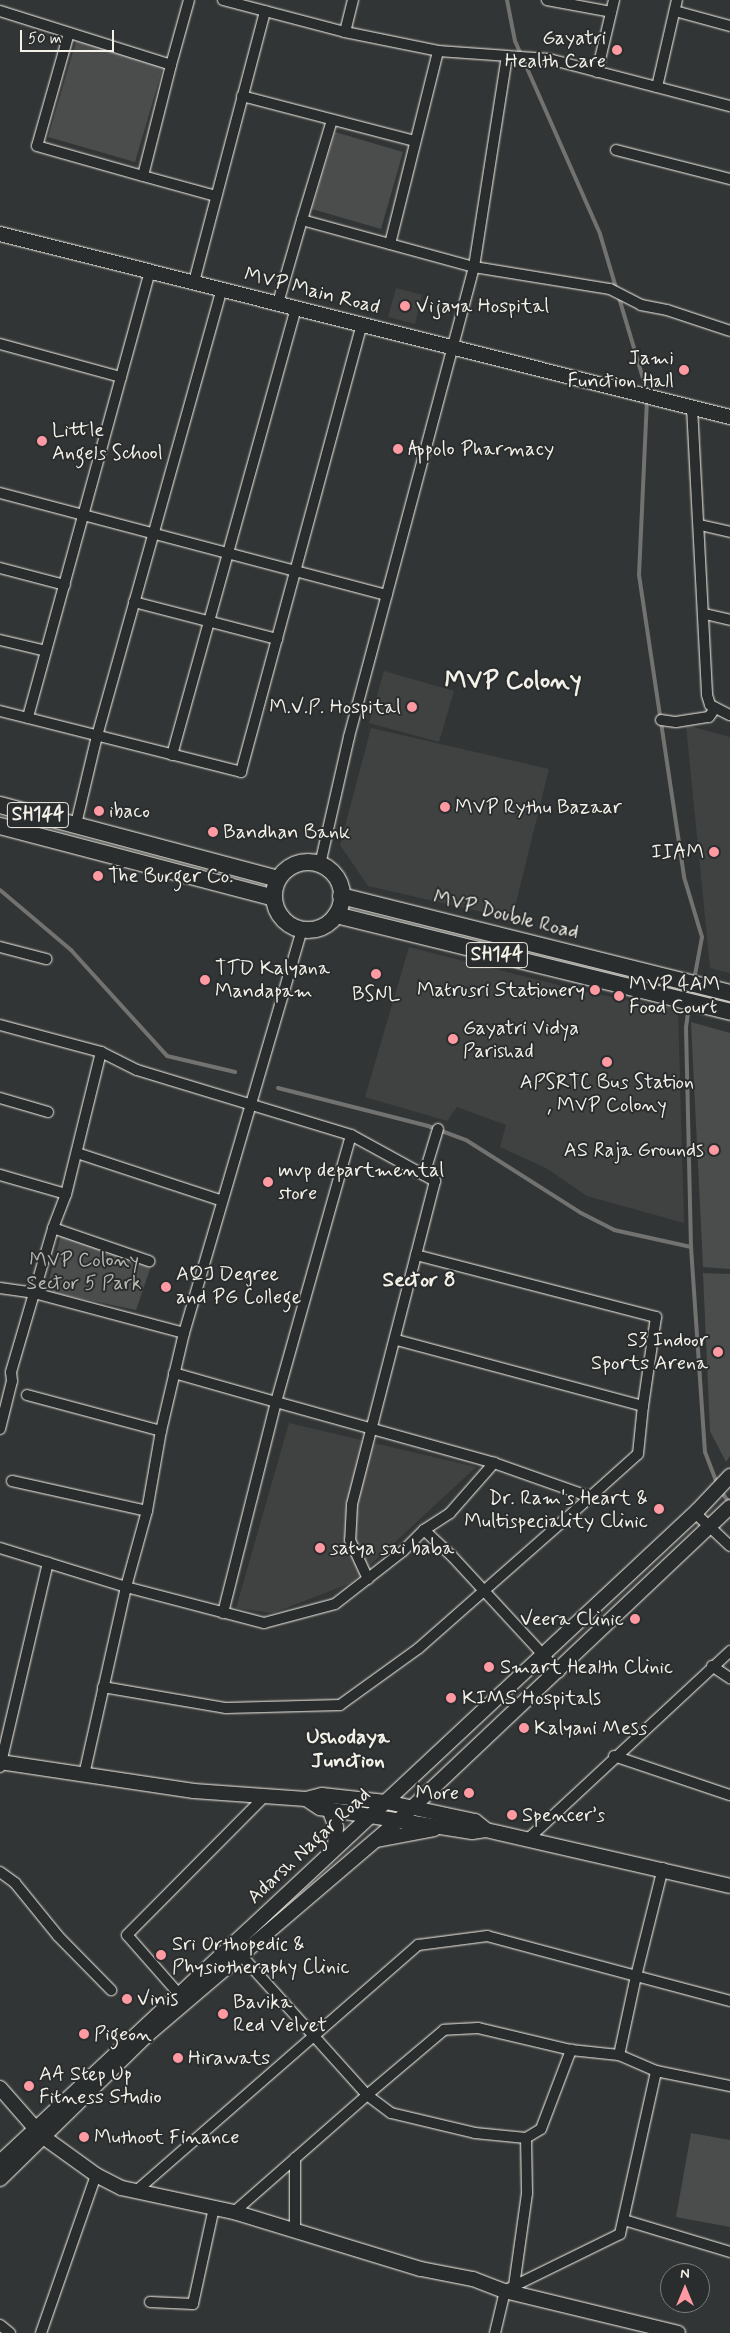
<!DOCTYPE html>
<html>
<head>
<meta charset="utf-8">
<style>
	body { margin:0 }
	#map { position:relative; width:730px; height:2333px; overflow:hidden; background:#323535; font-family:Mynerve,sans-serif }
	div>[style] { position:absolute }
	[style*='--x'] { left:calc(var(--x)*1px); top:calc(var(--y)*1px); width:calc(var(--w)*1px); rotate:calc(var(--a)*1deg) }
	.built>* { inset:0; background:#404242 }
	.green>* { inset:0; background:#4b4d4c }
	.stream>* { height:4px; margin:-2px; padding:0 2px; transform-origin:2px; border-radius:2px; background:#727370 }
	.roads { filter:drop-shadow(0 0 1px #f4f1e8) drop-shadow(0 0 1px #f4f1e8) }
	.street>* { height:10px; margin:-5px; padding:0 5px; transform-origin:5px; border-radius:5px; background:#2a2d2e }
	.secondary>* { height:14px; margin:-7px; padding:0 7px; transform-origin:7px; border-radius:7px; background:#2a2d2e }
	.primary>* { height:16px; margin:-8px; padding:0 8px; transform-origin:8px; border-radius:8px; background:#2a2d2e }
	.primary>.ring { margin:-8px; padding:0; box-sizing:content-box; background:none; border:16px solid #2a2d2e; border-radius:50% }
	.dots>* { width:14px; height:14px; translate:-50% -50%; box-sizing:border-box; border:2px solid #2a2d2e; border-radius:50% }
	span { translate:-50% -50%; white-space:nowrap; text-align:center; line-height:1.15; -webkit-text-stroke:4px #2a2d2e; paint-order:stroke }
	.shield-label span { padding:1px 4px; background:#2a2d2e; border:1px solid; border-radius:4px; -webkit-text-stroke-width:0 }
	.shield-label { font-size:19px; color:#f4f1e8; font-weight:700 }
	.poi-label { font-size:20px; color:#f4f1e8 }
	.right { translate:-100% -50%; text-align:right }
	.left { translate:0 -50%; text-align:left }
	.street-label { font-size:20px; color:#f4f1e8 }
	.park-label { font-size:20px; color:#b9b8b1 }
	.neighbourhood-label { font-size:21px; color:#f4f1e8; font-weight:700 }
	.district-label { font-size:25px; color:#f4f1e8; font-weight:700 }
	.north { position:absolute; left:660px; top:2263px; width:50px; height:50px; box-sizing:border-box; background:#2a2d2e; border:1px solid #7b7b78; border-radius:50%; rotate:0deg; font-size:14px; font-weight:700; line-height:20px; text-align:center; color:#f4f1e8 }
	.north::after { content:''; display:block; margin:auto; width:18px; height:22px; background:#ff9aa2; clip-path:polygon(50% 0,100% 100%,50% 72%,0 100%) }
	.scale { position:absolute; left:20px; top:30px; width:94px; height:22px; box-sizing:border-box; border:2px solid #f4f1e8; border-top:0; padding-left:6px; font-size:15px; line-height:18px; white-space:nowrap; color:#f4f1e8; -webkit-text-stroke:4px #2a2d2e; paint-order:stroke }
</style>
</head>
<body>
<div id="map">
	<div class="built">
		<div style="clip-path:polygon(396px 288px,422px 295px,415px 324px,388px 317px)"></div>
		<div style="clip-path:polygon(384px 671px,454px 691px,439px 742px,369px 723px)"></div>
		<div style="clip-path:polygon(686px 725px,730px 737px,730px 973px,710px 968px)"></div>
		<div style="clip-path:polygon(371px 728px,549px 769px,512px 919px,368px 886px,340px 845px)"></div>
		<div style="clip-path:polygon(409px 947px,586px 992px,678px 1009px,684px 1223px,587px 1196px,546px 1168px,500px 1147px,506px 1125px,457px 1107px,447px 1121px,365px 1097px)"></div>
		<div style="clip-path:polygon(289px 1423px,476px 1467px,351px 1583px,273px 1613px,236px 1608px)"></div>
	</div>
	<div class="green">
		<div style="clip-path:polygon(76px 41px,163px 67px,135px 162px,48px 137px)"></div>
		<div style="clip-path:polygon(335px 132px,403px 152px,381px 229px,312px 209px)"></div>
		<div style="clip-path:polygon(691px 1022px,730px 1033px,730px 1269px,703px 1267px)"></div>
		<div style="clip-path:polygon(61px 1235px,151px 1266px,136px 1310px,46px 1291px)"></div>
		<div style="clip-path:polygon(703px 1273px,730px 1274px,730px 1456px,726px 1462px,710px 1431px)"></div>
		<div style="clip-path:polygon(691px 2133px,730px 2140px,730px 2227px,676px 2217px)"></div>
	</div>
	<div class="stream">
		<div style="--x:507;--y:0;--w:42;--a:79"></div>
		<div style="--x:515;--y:41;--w:211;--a:66.2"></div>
		<div style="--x:600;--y:234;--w:165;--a:73.4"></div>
		<div style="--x:647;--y:399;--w:176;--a:92.6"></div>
		<div style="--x:639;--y:575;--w:305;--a:81.5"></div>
		<div style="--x:684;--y:877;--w:63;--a:73.3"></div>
		<div style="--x:702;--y:937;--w:44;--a:100.5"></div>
		<div style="--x:0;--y:890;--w:93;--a:40.2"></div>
		<div style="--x:71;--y:950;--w:143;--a:47.8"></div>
		<div style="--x:167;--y:1056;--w:70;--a:13.2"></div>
		<div style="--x:689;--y:1006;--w:21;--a:98"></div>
		<div style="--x:686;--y:1027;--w:220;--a:88.7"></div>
		<div style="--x:691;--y:1247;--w:205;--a:86.1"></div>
		<div style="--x:705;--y:1452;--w:34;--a:69"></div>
		<div style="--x:278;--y:1088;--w:155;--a:14.2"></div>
		<div style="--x:428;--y:1126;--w:40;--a:20.2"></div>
		<div style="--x:466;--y:1140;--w:136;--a:32.4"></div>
		<div style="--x:581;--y:1213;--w:37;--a:27"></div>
		<div style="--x:614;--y:1230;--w:79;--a:12.4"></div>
		<div style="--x:720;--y:1490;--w:17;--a:54"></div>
	</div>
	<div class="roads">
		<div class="street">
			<div style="--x:223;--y:0;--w:126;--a:14.7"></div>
			<div style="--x:345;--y:32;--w:95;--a:11.5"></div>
			<div style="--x:438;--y:51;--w:111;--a:4.1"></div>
			<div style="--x:549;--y:59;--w:187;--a:14.6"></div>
			<div style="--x:547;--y:0;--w:65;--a:10.6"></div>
			<div style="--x:0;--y:11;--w:179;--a:17.5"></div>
			<div style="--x:171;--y:65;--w:114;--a:104.2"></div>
			<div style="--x:143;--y:176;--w:76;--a:15.3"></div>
			<div style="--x:675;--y:11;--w:57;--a:15.3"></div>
			<div style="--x:345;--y:32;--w:33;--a:-76"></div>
			<div style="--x:69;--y:33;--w:117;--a:105.8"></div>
			<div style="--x:37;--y:146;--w:110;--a:15.8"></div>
			<div style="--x:507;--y:56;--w:214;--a:98.9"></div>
			<div style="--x:474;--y:267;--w:138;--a:9.2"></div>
			<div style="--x:610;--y:289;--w:35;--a:27"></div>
			<div style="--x:641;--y:305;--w:26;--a:11"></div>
			<div style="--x:667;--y:310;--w:66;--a:18.4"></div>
			<div style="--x:171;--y:65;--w:67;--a:-74.5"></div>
			<div style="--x:597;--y:72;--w:74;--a:-76.7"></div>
			<div style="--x:657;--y:87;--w:89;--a:-77.1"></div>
			<div style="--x:242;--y:96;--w:179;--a:14.6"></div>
			<div style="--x:616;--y:150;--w:118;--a:14.3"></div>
			<div style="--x:302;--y:220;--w:104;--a:-73.3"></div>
			<div style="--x:390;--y:244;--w:199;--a:-76"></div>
			<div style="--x:194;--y:282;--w:280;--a:-75.3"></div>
			<div style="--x:278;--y:303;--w:86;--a:-73.9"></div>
			<div style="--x:302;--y:220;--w:178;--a:15.3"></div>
			<div style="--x:474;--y:267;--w:486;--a:104.9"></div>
			<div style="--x:349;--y:737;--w:131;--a:102.8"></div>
			<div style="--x:0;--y:344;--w:125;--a:15.3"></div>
			<div style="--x:121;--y:377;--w:353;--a:105.3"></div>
			<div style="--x:28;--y:718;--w:29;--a:-166"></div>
			<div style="--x:121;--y:377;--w:110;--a:-74.7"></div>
			<div style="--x:692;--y:407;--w:288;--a:87"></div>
			<div style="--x:707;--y:695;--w:10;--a:73"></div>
			<div style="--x:710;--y:705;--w:22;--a:27"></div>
			<div style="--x:0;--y:493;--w:400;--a:14.8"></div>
			<div style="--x:700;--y:525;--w:31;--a:13"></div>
			<div style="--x:0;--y:568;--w:67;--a:14.7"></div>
			<div style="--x:134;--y:602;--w:148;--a:14.5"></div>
			<div style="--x:705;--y:614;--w:26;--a:13"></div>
			<div style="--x:0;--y:640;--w:47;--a:13.4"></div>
			<div style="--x:28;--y:718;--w:220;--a:14.2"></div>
			<div style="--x:241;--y:772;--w:464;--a:-74.9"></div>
			<div style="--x:661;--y:720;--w:15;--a:8"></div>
			<div style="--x:676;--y:722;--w:33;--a:-9"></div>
			<div style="--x:709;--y:717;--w:11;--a:-56"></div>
			<div style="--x:172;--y:755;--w:465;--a:-74.5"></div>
			<div style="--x:76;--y:824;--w:90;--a:-76.6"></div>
			<div style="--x:97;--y:736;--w:464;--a:-74.4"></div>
			<div style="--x:0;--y:947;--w:48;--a:14.6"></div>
			<div style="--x:0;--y:1025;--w:105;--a:15"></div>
			<div style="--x:101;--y:1052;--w:146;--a:103.8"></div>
			<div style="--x:66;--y:1194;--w:69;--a:-163.9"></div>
			<div style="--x:101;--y:1052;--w:40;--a:26.6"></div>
			<div style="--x:137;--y:1070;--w:224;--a:16.9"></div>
			<div style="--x:351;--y:1135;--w:96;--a:28.7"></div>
			<div style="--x:435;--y:1181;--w:334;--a:104.4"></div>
			<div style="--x:352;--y:1505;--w:35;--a:93"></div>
			<div style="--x:350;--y:1540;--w:43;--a:65.2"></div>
			<div style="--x:0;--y:1098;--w:50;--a:16.3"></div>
			<div style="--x:77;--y:1153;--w:151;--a:18.2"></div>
			<div style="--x:424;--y:1175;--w:48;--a:-73.1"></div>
			<div style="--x:53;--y:1228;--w:102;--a:19"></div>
			<div style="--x:416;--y:1255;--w:248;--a:14.5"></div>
			<div style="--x:656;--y:1317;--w:90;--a:98.3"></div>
			<div style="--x:0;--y:1288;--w:34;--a:8"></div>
			<div style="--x:34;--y:1293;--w:155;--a:14.9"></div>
			<div style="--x:174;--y:1373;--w:106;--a:15.9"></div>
			<div style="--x:276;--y:1402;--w:277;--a:-74.3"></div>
			<div style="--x:27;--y:1395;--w:139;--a:15"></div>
			<div style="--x:0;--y:1429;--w:49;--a:-76"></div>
			<div style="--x:12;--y:1381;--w:9;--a:-96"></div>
			<div style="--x:11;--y:1372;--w:150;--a:-73.7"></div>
			<div style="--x:53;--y:1228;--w:36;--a:-69"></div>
			<div style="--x:12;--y:1481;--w:138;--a:12.5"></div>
			<div style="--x:695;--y:1513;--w:48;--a:43.3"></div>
			<div style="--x:424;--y:1530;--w:38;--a:43"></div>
			<div style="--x:452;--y:1556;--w:158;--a:47.3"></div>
			<div style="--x:0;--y:1548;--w:132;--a:17.2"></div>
			<div style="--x:126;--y:1587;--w:143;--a:14.6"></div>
			<div style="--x:264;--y:1623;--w:73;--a:-15"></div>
			<div style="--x:335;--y:1604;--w:86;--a:-37.9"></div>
			<div style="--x:403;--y:1551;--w:30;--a:-45"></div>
			<div style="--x:424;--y:1530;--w:31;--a:-33"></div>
			<div style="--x:450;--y:1513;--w:67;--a:-48.7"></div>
			<div style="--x:223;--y:1613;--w:218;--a:-75.9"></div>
			<div style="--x:276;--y:1402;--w:226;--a:15.6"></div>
			<div style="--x:494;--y:1463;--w:102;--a:19.5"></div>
			<div style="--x:590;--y:1497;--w:64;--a:-41.9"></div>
			<div style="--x:638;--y:1454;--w:48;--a:-84.1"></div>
			<div style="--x:643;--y:1406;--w:256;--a:-165"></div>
			<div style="--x:712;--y:1666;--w:22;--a:34"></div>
			<div style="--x:103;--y:1687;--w:125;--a:9.7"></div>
			<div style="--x:226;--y:1708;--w:114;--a:-1.5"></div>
			<div style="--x:340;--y:1705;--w:97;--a:-35.8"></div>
			<div style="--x:419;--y:1648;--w:228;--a:-41.4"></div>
			<div style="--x:614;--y:1756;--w:122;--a:18.6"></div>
			<div style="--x:0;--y:1767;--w:210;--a:-76.8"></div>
			<div style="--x:84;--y:1775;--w:193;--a:-77.4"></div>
			<div style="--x:126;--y:1587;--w:79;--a:-74.6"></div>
			<div style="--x:147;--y:1511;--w:81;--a:-80.1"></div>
			<div style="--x:161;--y:1431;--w:101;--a:-76.8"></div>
			<div style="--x:184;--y:1333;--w:421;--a:-73.7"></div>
			<div style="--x:528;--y:1839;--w:276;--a:-42.9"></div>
			<div style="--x:663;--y:1868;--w:111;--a:104"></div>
			<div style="--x:636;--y:1976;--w:97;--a:14.9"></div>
			<div style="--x:0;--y:1872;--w:19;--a:36"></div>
			<div style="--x:15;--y:1883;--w:68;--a:50.9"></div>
			<div style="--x:58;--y:1936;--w:76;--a:45.5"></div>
			<div style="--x:178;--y:1993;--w:77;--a:-131.3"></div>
			<div style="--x:127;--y:1935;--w:193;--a:-45.2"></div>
			<div style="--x:571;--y:2050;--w:96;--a:-166.7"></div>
			<div style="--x:478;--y:2028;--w:34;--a:177"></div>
			<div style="--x:444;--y:2030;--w:101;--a:139.8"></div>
			<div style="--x:367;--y:2095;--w:30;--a:37"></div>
			<div style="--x:391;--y:2113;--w:86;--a:13.4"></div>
			<div style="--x:475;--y:2133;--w:51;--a:5.6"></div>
			<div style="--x:526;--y:2138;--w:17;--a:-31"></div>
			<div style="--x:541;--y:2129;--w:85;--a:-69.2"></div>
			<div style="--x:571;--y:2050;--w:48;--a:5.9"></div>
			<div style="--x:619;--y:2055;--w:40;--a:23.4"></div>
			<div style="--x:656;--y:2071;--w:76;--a:11.5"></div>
			<div style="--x:295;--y:2158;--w:72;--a:90"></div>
			<div style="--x:135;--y:2192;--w:376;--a:-41.1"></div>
			<div style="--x:418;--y:1945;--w:70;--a:-7.4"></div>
			<div style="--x:487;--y:1936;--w:154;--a:15"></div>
			<div style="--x:636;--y:1976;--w:81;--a:102.1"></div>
			<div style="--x:234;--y:2212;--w:177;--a:-41.3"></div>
			<div style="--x:367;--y:2095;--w:188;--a:-132"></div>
			<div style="--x:624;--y:2220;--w:111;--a:16.8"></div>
			<div style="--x:514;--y:2286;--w:118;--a:-26.1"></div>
			<div style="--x:620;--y:2234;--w:167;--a:-77.5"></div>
			<div style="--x:150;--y:2302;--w:43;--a:2.7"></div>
			<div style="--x:193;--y:2304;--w:98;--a:-77.7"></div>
			<div style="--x:0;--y:2325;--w:13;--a:39"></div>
			<div style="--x:41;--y:2333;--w:167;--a:-70.8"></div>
			<div style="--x:495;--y:2333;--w:43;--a:-76.6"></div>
			<div style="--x:505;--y:2291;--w:10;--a:-29"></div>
			<div style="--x:514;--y:2286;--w:94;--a:-82"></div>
			<div style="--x:527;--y:2193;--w:55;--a:-91"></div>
		</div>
		<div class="secondary">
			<div style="--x:0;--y:234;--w:753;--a:14.07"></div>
			<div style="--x:0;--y:1762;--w:196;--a:8.5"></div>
			<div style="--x:194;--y:1791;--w:112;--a:4.1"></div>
			<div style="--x:306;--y:1799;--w:16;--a:-14"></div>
			<div style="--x:322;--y:1795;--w:64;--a:6.2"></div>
			<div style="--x:386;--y:1802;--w:91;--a:12.1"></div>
			<div style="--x:475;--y:1821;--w:14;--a:39"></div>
			<div style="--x:306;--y:1799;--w:17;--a:33"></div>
			<div style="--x:320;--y:1808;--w:154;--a:9"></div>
			<div style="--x:472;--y:1832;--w:14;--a:-8"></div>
			<div style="--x:486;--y:1830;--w:250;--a:12.9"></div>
			<div style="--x:329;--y:1809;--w:19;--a:69"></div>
			<div style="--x:336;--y:1827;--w:21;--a:93"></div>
			<div style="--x:377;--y:1840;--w:58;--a:-10.9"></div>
			<div style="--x:0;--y:2088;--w:64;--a:48.8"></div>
			<div style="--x:42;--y:2136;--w:67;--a:35.8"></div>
			<div style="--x:96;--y:2175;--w:29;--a:27"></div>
			<div style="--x:122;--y:2188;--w:115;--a:12.1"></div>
			<div style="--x:234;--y:2212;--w:195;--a:17"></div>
			<div style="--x:421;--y:2269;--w:53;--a:10.9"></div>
			<div style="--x:473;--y:2279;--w:34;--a:21"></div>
			<div style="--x:505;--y:2291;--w:178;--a:13.6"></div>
			<div style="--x:0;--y:2162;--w:955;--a:-43.05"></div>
			<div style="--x:698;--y:1510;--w:47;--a:-46.7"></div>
			<div style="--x:0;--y:2179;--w:203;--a:-44.4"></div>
			<div style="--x:145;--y:2037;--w:335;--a:-40.5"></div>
			<div style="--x:400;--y:1819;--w:454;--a:-43.4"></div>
		</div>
		<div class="primary">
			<div style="--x:0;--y:805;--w:288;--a:14.9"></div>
			<div style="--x:0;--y:826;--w:283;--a:14.7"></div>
			<div class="ring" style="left:274px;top:862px;width:52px;height:52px"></div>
			<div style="--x:341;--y:896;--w:401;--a:14"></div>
			<div style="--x:336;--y:915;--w:406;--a:13.8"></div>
		</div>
	</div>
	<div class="dots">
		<div style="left:617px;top:50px;background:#ff9aa2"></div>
		<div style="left:405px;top:306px;background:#ff9aa2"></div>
		<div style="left:684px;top:370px;background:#ff9aa2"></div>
		<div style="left:42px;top:441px;background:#ff9aa2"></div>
		<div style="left:398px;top:449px;background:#ff9aa2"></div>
		<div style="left:412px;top:707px;background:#ff9aa2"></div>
		<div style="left:445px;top:807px;background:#ff9aa2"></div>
		<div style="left:99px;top:811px;background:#ff9aa2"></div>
		<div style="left:213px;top:832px;background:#ff9aa2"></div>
		<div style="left:714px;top:852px;background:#ff9aa2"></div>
		<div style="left:98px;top:876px;background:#ff9aa2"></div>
		<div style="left:376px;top:974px;background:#ff9aa2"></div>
		<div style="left:205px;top:980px;background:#ff9aa2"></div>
		<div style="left:595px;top:990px;background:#ff9aa2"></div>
		<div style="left:619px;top:996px;background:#ff9aa2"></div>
		<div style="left:453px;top:1039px;background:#ff9aa2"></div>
		<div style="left:607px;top:1062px;background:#ff9aa2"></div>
		<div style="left:714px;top:1150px;background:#ff9aa2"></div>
		<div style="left:268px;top:1182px;background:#ff9aa2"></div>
		<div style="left:166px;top:1287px;background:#ff9aa2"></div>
		<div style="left:718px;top:1352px;background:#ff9aa2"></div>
		<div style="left:659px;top:1509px;background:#ff9aa2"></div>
		<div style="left:320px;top:1548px;background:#ff9aa2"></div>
		<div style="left:635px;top:1619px;background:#ff9aa2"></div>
		<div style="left:489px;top:1667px;background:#ff9aa2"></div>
		<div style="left:451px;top:1698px;background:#ff9aa2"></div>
		<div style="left:524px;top:1728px;background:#ff9aa2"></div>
		<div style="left:469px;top:1793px;background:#ff9aa2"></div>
		<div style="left:512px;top:1815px;background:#ff9aa2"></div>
		<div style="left:161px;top:1955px;background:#ff9aa2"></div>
		<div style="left:127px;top:1999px;background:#ff9aa2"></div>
		<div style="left:223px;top:2014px;background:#ff9aa2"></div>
		<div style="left:84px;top:2034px;background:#ff9aa2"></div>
		<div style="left:178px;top:2058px;background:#ff9aa2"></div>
		<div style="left:29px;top:2086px;background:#ff9aa2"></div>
		<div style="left:84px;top:2137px;background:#ff9aa2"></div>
	</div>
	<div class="shield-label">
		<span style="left:38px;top:815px">SH144</span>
		<span style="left:497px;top:955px">SH144</span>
	</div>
	<div class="poi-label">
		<span class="right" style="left:606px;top:50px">Gayatri<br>Health Care</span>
		<span class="left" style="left:416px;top:306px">Vijaya Hospital</span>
		<span class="right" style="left:674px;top:370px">Jami<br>Function Hall</span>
		<span class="left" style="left:52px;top:442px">Little<br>Angels School</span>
		<span class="left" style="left:408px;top:449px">Appolo Pharmacy</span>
		<span class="right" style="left:401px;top:707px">M.V.P. Hospital</span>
		<span class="left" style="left:455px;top:807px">MVP Rythu Bazaar</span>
		<span class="left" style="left:109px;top:811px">ibaco</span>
		<span class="left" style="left:223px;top:832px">Bandhan Bank</span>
		<span class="right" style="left:704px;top:852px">IIAM</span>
		<span class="left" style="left:108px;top:876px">The Burger Co.</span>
		<span class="left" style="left:215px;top:980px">TTD Kalyana<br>Mandapam</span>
		<span class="left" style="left:629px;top:996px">MVP 4AM<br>Food Court</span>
		<span class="right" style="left:585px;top:990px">Matrusri Stationery</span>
		<span style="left:376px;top:994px">BSNL</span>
		<span class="left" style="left:463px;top:1040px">Gayatri Vidya<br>Parishad</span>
		<span style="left:607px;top:1094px">APSRTC Bus Station<br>, MVP Colony</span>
		<span class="right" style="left:704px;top:1150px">AS Raja Grounds</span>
		<span class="left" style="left:278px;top:1182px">mvp departmental<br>store</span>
		<span class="left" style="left:176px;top:1286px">AQJ Degree<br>and PG College</span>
		<span class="right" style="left:708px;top:1352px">S3 Indoor<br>Sports Arena</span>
		<span class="right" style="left:648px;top:1510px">Dr. Ram's Heart &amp;<br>Multispeciality Clinic</span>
		<span class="left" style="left:330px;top:1548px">satya sai baba</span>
		<span class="right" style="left:624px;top:1619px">Veera Clinic</span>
		<span class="left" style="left:500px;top:1667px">Smart Health Clinic</span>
		<span class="left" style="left:462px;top:1698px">KIMS Hospitals</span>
		<span class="left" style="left:534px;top:1728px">Kalyani Mess</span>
		<span class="right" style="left:459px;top:1793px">More</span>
		<span class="left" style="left:522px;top:1815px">Spencer’s</span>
		<span class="left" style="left:172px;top:1956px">Sri Orthopedic &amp;<br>Physiotheraphy Clinic</span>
		<span class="left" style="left:137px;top:1999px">Vinis</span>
		<span class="left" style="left:233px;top:2014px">Bavika<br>Red Velvet</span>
		<span class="left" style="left:94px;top:2034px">Pigeon</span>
		<span class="left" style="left:188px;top:2058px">Hirawats</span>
		<span class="left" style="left:39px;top:2086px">AA Step Up<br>Fitness Studio</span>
		<span class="left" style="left:94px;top:2137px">Muthoot Finance</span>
	</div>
	<div class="street-label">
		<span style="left:312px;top:291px;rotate:14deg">MVP Main Road</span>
		<span style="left:506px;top:915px;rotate:14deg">MVP Double Road</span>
		<span style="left:309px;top:1846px;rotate:-43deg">Adarsh Nagar Road</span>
	</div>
	<div class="park-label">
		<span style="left:84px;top:1272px">MVP Colony<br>Sector 5 Park</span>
	</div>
	<div class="neighbourhood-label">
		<span style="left:419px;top:1280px">Sector 8</span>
		<span style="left:348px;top:1749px">Ushodaya<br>Junction</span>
	</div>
	<div class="district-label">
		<span style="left:513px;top:682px">MVP Colony</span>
	</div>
	<div class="north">N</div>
	<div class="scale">50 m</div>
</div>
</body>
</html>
